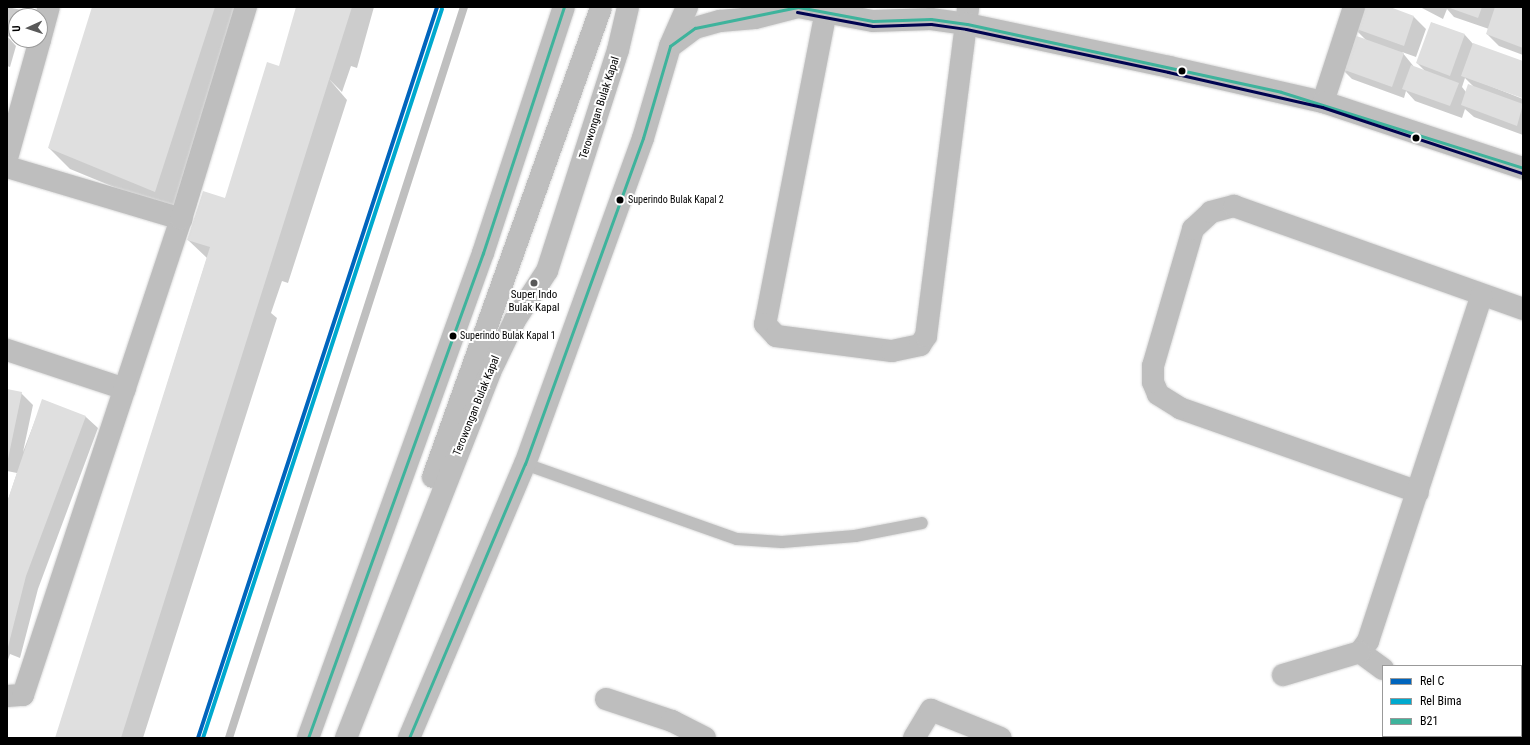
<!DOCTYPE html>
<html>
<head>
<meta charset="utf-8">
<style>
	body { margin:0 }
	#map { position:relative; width:1530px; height:745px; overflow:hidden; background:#fff; font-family:"Roboto Condensed",sans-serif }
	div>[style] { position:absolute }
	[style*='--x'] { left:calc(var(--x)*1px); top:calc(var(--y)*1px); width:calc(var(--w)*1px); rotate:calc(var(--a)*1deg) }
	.shadow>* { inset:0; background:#0003 }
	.stream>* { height:8px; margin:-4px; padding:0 4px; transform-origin:4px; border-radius:4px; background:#bfbfbf }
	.building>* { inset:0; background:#dfdfdf }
	.roads { filter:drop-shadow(0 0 1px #dbdbdb) drop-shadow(0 0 1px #dbdbdb) }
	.service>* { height:12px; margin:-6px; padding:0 6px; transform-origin:6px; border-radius:6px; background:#bebebe }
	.minor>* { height:22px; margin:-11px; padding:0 11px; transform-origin:11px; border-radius:11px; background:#bebebe }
	.primary>* { height:22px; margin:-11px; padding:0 11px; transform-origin:11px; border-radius:11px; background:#bebebe }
	.trunk>* { height:22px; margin:-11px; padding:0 11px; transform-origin:11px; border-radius:11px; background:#bebebe }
	.bus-1>* { height:3px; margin:-1.5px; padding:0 1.5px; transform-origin:1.5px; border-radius:1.5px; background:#3eb39c }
	.bus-2>* { height:3px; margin:-1.5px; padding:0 1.5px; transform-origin:1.5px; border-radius:1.5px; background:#000350 }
	.rail-1>* { height:4px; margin:-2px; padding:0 2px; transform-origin:2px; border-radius:2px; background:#0065bd }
	.rail-2>* { height:4px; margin:-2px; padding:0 2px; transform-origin:2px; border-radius:2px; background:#00a9ce }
	.dots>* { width:11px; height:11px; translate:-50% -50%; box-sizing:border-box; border:2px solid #fff; border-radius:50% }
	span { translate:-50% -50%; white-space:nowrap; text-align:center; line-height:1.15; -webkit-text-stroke:4px #fff; paint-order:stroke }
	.bus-label { font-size:10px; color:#000 }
	.left { translate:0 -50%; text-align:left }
	.street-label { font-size:11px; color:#000 }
	.poi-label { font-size:11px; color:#000 }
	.frame { position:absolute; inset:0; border:8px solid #000; pointer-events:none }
	.legend { position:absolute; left:1382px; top:665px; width:140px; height:72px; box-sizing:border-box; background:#fff; border:1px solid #999; margin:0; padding:5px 7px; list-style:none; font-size:12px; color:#000 }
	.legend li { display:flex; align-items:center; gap:8px; height:20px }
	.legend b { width:20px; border:1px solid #999 }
	.north { position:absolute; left:8px; top:8px; width:40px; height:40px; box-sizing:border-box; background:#fff; border:1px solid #999; border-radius:50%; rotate:267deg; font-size:11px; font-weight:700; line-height:16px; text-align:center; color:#000 }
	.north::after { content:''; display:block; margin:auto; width:14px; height:18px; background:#595959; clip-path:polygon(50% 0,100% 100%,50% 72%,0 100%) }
</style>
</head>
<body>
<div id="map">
	<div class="shadow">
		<div style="clip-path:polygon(7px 7px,22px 10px,16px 16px,13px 38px,7px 36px)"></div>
		<div style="clip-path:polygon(93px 7px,243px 7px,177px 213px,70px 169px,49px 148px)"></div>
		<div style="clip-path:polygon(297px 7px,374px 7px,357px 68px,351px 66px,342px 92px,329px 79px,347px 100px,288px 283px,282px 281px,271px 313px,277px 318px,143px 738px,56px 738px,207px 258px,188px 240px,225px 199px,280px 67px)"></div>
		<div style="clip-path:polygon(evenodd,1387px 7px,1414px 17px,1426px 29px,1416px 57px,1402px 52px,1415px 68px,1425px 71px,1417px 63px,1432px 23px,1465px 35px,1474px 45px,1523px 62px,1523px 97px,1475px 80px,1523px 99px,1523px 135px,1474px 117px,1465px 109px,1462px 118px,1415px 101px,1406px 91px,1404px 98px,1352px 79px,1340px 67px,1366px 40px,1352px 26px,1387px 7px,1465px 78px,1474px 87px,1466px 92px,1462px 87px,1465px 78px)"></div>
		<div style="clip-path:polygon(1420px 7px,1523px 7px,1523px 55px,1499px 46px,1487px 34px,1489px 29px,1454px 17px,1447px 9px,1443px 19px)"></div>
		<div style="clip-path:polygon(7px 36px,16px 46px,10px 67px,7px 66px)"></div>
		<div style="clip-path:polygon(7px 390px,21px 393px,33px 405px,23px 452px,43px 400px,86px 417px,98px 428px,38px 589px,20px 658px,10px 654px,7px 663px,7px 503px,17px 473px,7px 471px)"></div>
	</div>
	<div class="stream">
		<div style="--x:229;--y:738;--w:768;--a:-72.18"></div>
	</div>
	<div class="building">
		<div style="clip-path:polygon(92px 7px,215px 7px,155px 192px,48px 148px)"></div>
		<div style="clip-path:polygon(296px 7px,352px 7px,121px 738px,55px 738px,210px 247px,187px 240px,203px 191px,225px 198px,267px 62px,279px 66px)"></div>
		<div style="clip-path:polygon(1358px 7px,1390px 7px,1414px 16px,1404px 46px,1351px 27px)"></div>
		<div style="clip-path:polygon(1447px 7px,1482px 7px,1478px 18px)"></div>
		<div style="clip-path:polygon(1495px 7px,1523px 7px,1523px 48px,1486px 34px)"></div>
		<div style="clip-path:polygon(1431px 22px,1465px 34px,1450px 76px,1416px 63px)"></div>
		<div style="clip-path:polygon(1351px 34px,1404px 53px,1392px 87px,1339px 68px)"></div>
		<div style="clip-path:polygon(1473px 43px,1523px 61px,1522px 98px,1461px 76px)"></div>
		<div style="clip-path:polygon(1411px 65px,1459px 83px,1450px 106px,1402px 89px)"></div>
		<div style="clip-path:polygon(1468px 84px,1523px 104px,1517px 126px,1461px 105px)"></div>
		<div style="clip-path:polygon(7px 389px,22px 392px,8px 459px,7px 459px)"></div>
		<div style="clip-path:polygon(42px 399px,86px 416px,26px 576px,8px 647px,7px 502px)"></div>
	</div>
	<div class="roads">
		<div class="service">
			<div style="--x:525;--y:464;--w:225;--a:19.5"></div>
			<div style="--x:737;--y:539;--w:45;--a:3.8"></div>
			<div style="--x:782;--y:542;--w:73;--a:-4.7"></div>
			<div style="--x:855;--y:536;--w:68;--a:-11"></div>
		</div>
		<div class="minor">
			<div style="--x:826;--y:11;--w:319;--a:101"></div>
			<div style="--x:765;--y:324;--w:16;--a:47"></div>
			<div style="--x:776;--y:336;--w:117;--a:7.4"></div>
			<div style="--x:892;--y:351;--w:29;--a:-12"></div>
			<div style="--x:920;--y:345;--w:11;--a:-56"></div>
			<div style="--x:926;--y:336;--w:332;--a:-82.7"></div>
			<div style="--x:40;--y:40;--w:34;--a:-75"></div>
			<div style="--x:1323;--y:102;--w:100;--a:-71.9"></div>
			<div style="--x:7;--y:158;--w:123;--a:-74.4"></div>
			<div style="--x:7;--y:167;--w:182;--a:16.6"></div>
			<div style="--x:7;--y:350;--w:124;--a:18.3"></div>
			<div style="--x:1418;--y:492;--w:252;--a:-160.6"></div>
			<div style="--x:1180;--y:408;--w:26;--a:-148"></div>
			<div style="--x:1158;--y:394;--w:13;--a:-113"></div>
			<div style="--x:1153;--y:382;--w:16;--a:-90"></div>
			<div style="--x:1153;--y:366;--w:143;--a:-73.7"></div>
			<div style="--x:1193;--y:229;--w:25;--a:-43"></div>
			<div style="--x:1211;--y:212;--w:24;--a:-15"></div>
			<div style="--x:1234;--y:206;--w:307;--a:19.6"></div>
			<div style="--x:1383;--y:669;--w:29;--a:-144"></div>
			<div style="--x:1360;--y:652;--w:14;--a:-54"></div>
			<div style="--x:1368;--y:641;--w:364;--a:-71.8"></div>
			<div style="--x:1283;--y:675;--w:80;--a:-16.6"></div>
			<div style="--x:7;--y:696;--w:16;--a:-4"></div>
			<div style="--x:23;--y:695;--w:502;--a:-71.64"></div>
			<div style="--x:181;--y:219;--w:222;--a:-73"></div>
			<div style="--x:606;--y:699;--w:70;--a:18.4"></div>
			<div style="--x:672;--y:721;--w:37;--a:27"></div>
			<div style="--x:1521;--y:728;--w:2;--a:27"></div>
			<div style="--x:914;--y:738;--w:33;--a:-59"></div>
			<div style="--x:931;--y:710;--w:75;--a:21.8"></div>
		</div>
		<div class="primary">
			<div style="--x:798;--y:7;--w:76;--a:10.6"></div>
			<div style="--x:873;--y:21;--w:58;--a:-2"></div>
			<div style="--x:931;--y:19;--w:36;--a:8"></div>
			<div style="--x:967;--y:24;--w:207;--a:12"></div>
			<div style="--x:1169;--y:67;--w:158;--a:12.8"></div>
			<div style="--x:1323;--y:102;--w:211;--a:18.3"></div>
		</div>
		<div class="trunk">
			<div style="--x:671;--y:46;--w:30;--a:-37"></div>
			<div style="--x:695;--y:28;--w:26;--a:-16"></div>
			<div style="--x:720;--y:21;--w:35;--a:-5"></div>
			<div style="--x:755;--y:18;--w:44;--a:-14.3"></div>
			<div style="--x:433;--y:477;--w:497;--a:-70.3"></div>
			<div style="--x:308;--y:738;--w:516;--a:-70.16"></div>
			<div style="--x:483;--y:253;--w:259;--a:-71.8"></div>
			<div style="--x:346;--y:738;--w:393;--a:-68.5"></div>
			<div style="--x:490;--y:372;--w:58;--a:-64.3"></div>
			<div style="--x:515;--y:320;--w:59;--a:-56.9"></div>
			<div style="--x:547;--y:271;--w:232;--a:-72.2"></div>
			<div style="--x:618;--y:50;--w:44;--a:-76.9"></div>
			<div style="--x:409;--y:738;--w:298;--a:-67.1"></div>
			<div style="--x:525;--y:464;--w:347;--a:-70.1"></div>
			<div style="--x:643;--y:138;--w:96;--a:-73.6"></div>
			<div style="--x:670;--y:46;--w:43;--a:-66.4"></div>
		</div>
	</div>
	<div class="bus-1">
		<div style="--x:308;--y:738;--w:516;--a:-70.16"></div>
		<div style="--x:483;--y:253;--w:259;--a:-71.8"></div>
		<div style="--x:409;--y:738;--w:298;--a:-67.1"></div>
		<div style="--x:525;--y:464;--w:347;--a:-70.1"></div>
		<div style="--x:643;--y:138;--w:96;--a:-73.6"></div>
		<div style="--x:670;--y:46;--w:31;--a:-36"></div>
		<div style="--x:695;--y:28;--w:105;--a:-11.5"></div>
		<div style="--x:798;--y:7;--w:76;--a:10.6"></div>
		<div style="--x:873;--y:21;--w:58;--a:-2"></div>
		<div style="--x:931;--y:19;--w:36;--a:8"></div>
		<div style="--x:967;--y:24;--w:321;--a:12.2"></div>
		<div style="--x:1281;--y:92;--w:254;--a:17.4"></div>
	</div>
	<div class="bus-2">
		<div style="--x:797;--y:12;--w:77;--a:10.4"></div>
		<div style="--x:873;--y:26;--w:58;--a:-2"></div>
		<div style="--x:931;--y:24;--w:35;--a:8"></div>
		<div style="--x:966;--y:29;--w:207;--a:12"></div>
		<div style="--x:1168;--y:72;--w:158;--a:12.8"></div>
		<div style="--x:1322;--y:107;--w:210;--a:18.3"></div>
	</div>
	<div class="rail-1">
		<div style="--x:198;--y:738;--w:769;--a:-71.89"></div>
	</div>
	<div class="rail-2">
		<div style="--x:203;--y:738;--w:767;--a:-71.85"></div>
	</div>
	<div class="dots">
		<div style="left:1182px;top:71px;background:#000"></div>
		<div style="left:1416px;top:138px;background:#000"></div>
		<div style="left:620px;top:200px;background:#000"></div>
		<div style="left:534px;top:283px;background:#595959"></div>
		<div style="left:453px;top:336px;background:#000"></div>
	</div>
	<div class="bus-label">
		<span class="left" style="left:628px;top:200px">Superindo Bulak Kapal 2</span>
		<span class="left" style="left:460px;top:336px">Superindo Bulak Kapal 1</span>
	</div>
	<div class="street-label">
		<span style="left:600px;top:108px;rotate:-72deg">Terowongan Bulak Kapal</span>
		<span style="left:477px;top:406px;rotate:-68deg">Terowongan Bulak Kapal</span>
	</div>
	<div class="poi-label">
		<span style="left:534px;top:302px">Super Indo<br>Bulak Kapal</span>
	</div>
	<div class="frame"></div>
	<ul class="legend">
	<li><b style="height:5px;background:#0065bd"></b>Rel C</li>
	<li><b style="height:5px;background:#00a9ce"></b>Rel Bima</li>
	<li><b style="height:5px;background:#3eb39c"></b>B21</li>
	</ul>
	<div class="north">U</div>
</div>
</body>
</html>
